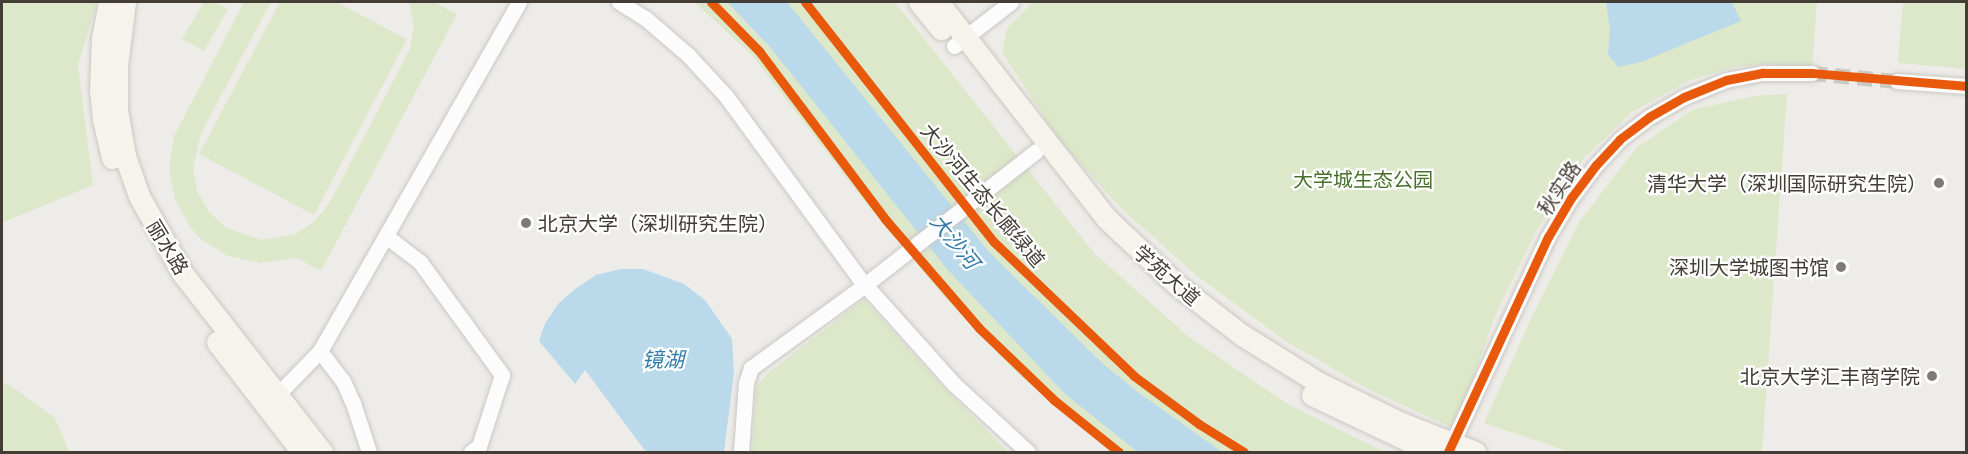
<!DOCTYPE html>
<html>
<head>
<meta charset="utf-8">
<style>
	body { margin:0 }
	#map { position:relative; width:1968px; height:454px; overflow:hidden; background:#eeece8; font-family:"Open Sans","Noto Sans SC",sans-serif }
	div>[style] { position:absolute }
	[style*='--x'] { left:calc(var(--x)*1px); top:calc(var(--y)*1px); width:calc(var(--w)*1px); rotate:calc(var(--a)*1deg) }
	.green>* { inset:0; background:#dce8c9 }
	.water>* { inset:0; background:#bad9eb }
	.street-tunnel>* { height:15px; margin-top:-7.5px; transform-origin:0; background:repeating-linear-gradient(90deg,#ccc9c4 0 15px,transparent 0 23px) }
	.roads { filter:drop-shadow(0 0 2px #cac8c4) drop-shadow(0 0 2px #cac8c4) }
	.street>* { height:15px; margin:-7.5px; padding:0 7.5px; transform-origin:7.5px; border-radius:7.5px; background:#fcfcfc }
	.secondary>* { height:21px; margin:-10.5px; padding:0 10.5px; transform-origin:10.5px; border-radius:10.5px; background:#f6f3ed }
	.cycleway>* { height:9px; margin:-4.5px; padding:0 4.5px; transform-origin:4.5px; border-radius:4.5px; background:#e8590c }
	.dots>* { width:16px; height:16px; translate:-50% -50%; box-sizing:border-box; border:3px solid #fff; border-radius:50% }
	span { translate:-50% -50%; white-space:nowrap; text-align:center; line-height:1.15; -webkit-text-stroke:4.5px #fff; paint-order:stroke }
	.park-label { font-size:20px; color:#48722b }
	.poi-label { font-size:20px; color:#433d35 }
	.right { translate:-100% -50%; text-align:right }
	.left { translate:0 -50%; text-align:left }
	.street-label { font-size:20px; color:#433d35 }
	.water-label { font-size:21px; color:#337caa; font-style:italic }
	.frame { position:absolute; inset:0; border:3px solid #433d35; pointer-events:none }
</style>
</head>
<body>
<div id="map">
	<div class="green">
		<div style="clip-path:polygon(2px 2px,97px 2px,78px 65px,93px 185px,2px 223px)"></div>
		<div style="clip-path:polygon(204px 2px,214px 2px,228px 9px,204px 51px,182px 39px)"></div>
		<div style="clip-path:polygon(244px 2px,271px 2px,201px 133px,193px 168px,197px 191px,209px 212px,227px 228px,261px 240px,296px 234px,316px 220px,330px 202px,410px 49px,414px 26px,409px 2px,434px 2px,457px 14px,321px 271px,297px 258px,259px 263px,228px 256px,201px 239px,190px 227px,175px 199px,169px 168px,174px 136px)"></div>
		<div style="clip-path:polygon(280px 2px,336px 2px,407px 39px,314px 215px,199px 154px)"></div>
		<div style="clip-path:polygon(694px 2px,895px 2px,1094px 253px,1189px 337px,1286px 403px,1385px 452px,1113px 452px,1017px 373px,946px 299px,862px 198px,751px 54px)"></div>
		<div style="clip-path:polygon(1033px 2px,1817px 2px,1812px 68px,1768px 64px,1736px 67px,1690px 80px,1632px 112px,1584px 158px,1536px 231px,1495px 316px,1455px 429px,1368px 389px,1287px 342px,1197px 276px,1122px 209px,1059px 140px,1002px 52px,1007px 28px)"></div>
		<div style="clip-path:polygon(1903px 2px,1966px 2px,1966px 69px,1898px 63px)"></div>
		<div style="clip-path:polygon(1787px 94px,1762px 452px,1570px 452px,1484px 423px,1531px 319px,1579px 222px,1637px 147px,1692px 110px,1754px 96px)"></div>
		<div style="clip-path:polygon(864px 299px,941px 385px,1008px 452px,752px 452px,756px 388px,767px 374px)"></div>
		<div style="clip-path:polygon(2px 382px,11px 386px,55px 418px,69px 452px,2px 452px)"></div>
	</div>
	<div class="water">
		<div style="clip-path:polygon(727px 2px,787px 2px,989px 252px,1102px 363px,1139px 393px,1222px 452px,1138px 452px,1065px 394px,947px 269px,770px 47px)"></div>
		<div style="clip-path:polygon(1606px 2px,1732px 2px,1741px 21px,1641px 62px,1618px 67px,1608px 54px,1610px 30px)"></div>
		<div style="clip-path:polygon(621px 269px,643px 269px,684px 284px,705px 300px,732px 339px,734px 373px,724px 452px,646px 452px,585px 370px,575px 384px,539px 341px,545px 324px,558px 304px,575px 289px,596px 275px)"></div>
	</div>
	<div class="street-tunnel">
		<div style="--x:1812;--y:73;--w:85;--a:5.4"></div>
	</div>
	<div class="roads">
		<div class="street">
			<div style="--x:619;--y:2;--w:31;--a:32"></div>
			<div style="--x:645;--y:18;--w:57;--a:40.7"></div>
			<div style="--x:688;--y:55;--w:56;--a:47.2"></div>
			<div style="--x:726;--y:96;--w:227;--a:53.8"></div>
			<div style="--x:860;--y:279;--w:141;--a:48.2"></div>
			<div style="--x:954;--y:384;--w:100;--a:42.6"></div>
			<div style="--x:954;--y:46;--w:72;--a:-37.7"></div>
			<div style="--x:1897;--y:81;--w:69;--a:4.1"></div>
			<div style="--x:386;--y:236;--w:43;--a:37.4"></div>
			<div style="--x:420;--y:262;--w:140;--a:54"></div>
			<div style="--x:502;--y:375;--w:75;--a:107.9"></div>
			<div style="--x:479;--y:446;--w:10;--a:143"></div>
			<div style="--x:320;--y:351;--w:38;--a:53"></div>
			<div style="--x:343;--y:381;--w:24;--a:66"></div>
			<div style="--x:353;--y:403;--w:52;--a:71.9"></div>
			<div style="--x:277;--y:395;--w:62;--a:-45.7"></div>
			<div style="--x:320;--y:351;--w:402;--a:-60.3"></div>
			<div style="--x:741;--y:452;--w:69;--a:-85.9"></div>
			<div style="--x:746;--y:383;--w:16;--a:-72"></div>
			<div style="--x:751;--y:368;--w:142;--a:-36.1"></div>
			<div style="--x:866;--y:284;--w:216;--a:-38"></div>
			<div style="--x:1448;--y:452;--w:237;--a:-65.1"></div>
			<div style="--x:1548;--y:237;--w:45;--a:-59.5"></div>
			<div style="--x:1571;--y:198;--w:41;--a:-52.9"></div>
			<div style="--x:1596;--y:165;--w:35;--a:-47"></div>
			<div style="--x:1620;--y:139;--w:36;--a:-37"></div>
			<div style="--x:1649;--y:117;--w:40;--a:-29.7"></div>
			<div style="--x:1684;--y:97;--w:45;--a:-22"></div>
			<div style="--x:1726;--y:80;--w:38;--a:-11"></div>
			<div style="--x:1763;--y:73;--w:49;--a:0"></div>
		</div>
		<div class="secondary">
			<div style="--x:109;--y:2;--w:38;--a:101"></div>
			<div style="--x:102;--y:39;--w:51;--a:92.2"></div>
			<div style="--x:100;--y:90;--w:29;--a:84"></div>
			<div style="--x:103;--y:119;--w:40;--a:77"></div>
			<div style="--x:125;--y:2;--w:64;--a:97.2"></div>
			<div style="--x:117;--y:65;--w:45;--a:90"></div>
			<div style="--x:117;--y:110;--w:47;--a:80.1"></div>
			<div style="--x:125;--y:156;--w:42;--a:70.7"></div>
			<div style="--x:139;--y:196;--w:90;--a:60.6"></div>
			<div style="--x:183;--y:274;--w:226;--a:52"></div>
			<div style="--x:919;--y:2;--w:35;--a:51"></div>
			<div style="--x:938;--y:2;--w:274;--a:52.1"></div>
			<div style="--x:1106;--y:218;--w:98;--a:43.3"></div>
			<div style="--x:1177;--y:285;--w:82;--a:37.6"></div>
			<div style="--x:1242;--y:335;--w:91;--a:31.9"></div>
			<div style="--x:1319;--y:383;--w:89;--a:26"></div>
			<div style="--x:1399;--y:422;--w:82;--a:21.5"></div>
			<div style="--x:217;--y:342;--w:139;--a:52.3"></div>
			<div style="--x:1312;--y:395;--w:133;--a:25.4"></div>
		</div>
	</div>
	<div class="cycleway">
		<div style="--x:711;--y:2;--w:69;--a:45.6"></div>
		<div style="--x:759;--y:51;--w:210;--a:53.1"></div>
		<div style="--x:885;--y:219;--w:144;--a:49.2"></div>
		<div style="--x:979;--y:328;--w:104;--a:43.8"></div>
		<div style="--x:1054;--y:400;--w:83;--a:38.7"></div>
		<div style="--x:805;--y:2;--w:305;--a:51.8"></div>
		<div style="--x:994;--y:242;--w:194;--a:43.7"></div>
		<div style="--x:1134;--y:376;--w:81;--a:36.4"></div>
		<div style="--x:1199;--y:424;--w:53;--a:31.9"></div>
		<div style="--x:1448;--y:452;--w:237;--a:-65.1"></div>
		<div style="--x:1548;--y:237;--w:45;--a:-59.5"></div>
		<div style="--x:1571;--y:198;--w:41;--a:-52.9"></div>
		<div style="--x:1596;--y:165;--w:35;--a:-47"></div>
		<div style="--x:1620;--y:139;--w:36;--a:-37"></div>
		<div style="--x:1649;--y:117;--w:40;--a:-29.7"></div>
		<div style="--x:1684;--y:97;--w:45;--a:-22"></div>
		<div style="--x:1726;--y:80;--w:38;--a:-11"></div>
		<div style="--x:1763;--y:73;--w:49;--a:0"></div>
		<div style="--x:1812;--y:73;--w:155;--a:4.8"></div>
	</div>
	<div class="dots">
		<div style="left:1939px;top:183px;background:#7f7a74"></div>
		<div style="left:526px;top:223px;background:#7f7a74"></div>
		<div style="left:1841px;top:267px;background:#7f7a74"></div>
		<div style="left:1932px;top:376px;background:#7f7a74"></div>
	</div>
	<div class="park-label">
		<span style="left:1363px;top:179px">大学城生态公园</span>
	</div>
	<div class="poi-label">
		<span class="right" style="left:1927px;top:183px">清华大学（深圳国际研究生院）</span>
		<span class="left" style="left:538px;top:223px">北京大学（深圳研究生院）</span>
		<span class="right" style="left:1829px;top:267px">深圳大学城图书馆</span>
		<span class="right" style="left:1920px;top:376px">北京大学汇丰商学院</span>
	</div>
	<div class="street-label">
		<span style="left:1559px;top:188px;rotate:-56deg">秋实路</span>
		<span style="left:983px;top:195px;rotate:50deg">大沙河生态长廊绿道</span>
		<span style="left:168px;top:247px;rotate:59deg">丽水路</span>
		<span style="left:1167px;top:275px;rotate:41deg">学苑大道</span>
	</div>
	<div class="water-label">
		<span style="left:955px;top:241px;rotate:51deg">大沙河</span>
		<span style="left:663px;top:359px">镜湖</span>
	</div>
	<div class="frame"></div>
</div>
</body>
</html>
